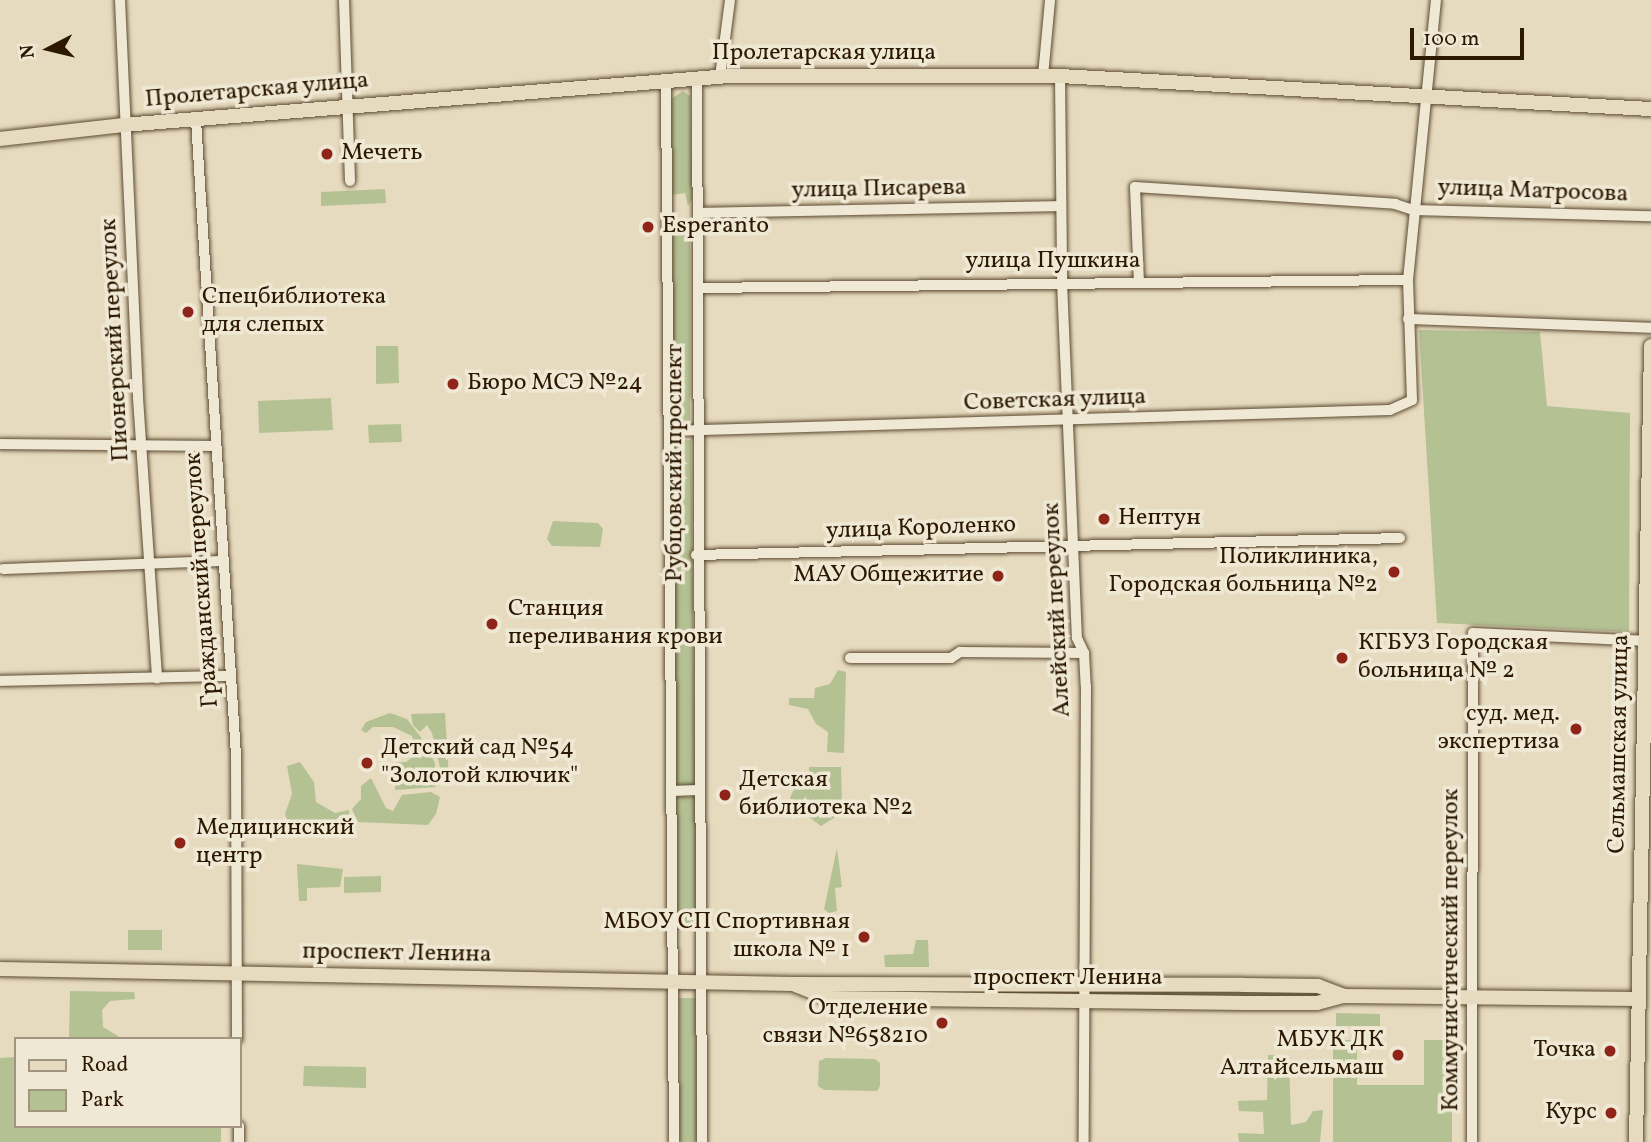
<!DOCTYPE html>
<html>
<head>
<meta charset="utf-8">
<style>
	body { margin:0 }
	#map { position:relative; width:1651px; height:1142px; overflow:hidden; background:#e7dbbf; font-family:Vollkorn,serif }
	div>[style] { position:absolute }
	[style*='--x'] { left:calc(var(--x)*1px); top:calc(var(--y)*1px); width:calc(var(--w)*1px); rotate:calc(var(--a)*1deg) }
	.green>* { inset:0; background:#b4c193 }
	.roads { filter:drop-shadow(0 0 2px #5c4a30) drop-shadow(0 0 2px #5c4a30) }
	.minor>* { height:10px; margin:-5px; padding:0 5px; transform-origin:5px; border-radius:5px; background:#efe8d5 }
	.major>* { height:14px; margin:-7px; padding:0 7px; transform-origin:7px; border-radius:7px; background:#e7dbbf }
	.dots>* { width:19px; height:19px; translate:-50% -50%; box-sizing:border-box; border:4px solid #efe8d5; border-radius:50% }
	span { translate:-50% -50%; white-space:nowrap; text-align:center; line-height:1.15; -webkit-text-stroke:7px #efe8d5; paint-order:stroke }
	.street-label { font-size:24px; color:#2d1900 }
	.poi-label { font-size:24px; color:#2d1900 }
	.left { translate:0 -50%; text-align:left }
	.right { translate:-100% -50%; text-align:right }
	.legend { position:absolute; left:14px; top:1037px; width:228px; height:91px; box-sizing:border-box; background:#efe8d5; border:2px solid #a19580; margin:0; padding:9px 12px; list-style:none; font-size:21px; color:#2d1900 }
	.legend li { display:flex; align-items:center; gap:14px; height:35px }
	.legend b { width:35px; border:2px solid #a19580 }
	.north { position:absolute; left:14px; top:14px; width:70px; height:70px; -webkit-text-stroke:5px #efe8d5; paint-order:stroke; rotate:263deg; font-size:19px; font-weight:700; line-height:28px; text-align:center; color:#2d1900 }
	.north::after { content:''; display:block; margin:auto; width:24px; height:32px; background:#2d1900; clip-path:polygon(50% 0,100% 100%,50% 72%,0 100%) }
	.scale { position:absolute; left:1410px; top:28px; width:114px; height:32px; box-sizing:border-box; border:4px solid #2d1900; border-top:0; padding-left:9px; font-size:21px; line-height:24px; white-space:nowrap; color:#2d1900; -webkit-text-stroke:5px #efe8d5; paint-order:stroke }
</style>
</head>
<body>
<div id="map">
	<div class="green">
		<div style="clip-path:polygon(683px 91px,690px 96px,692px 199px,688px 206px,685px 193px,671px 195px,669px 100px)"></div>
		<div style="clip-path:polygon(385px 189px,386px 203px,321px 206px,321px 192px)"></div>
		<div style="clip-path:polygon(672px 223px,690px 223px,690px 423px,678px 426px,673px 422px)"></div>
		<div style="clip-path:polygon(1419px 330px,1540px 332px,1547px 406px,1630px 413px,1629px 632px,1437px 623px)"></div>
		<div style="clip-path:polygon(376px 346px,398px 346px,399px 383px,376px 384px)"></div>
		<div style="clip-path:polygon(331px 398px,333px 430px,259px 433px,258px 401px)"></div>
		<div style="clip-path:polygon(401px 424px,402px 442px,369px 443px,368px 425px)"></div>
		<div style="clip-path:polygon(672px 440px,691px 440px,695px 785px,676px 785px)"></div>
		<div style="clip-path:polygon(553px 521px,598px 523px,603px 529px,600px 547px,552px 546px,547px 539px)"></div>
		<div style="clip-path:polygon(838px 670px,846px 672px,844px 753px,827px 752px,828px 732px,816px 724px,808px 709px,789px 705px,789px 698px,814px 698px,815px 688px,830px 684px)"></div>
		<div style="clip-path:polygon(390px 713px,407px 719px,423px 740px,435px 763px,436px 787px,395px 790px,394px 763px,406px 762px,417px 753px,412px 736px,393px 727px,373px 727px,366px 733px,361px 730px,366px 722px)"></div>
		<div style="clip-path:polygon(445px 713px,449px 778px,443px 781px,432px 733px,427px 725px,420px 732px,413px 725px,411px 714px)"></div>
		<div style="clip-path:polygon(300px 762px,314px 782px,316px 802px,335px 813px,349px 810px,349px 826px,288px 826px,285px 814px,292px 794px,287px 766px)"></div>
		<div style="clip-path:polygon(809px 767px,841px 767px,842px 806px,837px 816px,821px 826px,794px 806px,790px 798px,794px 789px,808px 788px)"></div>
		<div style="clip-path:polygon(371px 778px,386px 808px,393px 811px,402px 795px,431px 792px,440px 797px,436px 814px,428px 825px,358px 822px,352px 809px,361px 799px,361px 786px)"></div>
		<div style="clip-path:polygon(675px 796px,696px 797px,697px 930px,676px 930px)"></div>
		<div style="clip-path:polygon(837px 848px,842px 887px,835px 888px,837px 911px,829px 913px,824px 909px)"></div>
		<div style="clip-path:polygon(297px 864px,343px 869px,340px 887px,307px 888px,307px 901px,299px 901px)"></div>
		<div style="clip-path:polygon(381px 876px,381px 892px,344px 893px,344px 877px)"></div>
		<div style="clip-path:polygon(128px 930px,162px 930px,162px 950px,128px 950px)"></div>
		<div style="clip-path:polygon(916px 940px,928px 940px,929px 967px,885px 967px,884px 955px,913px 954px)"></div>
		<div style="clip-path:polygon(1090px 986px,1323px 992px,1322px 997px,1090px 999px)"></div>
		<div style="clip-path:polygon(70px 991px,134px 992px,135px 999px,110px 1001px,102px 1010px,103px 1027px,123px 1039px,69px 1039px)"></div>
		<div style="clip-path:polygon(679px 998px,696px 998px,697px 1142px,680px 1142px)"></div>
		<div style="clip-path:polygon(1336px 1013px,1380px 1014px,1380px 1026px,1336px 1026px)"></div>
		<div style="clip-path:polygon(1333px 1040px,1357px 1040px,1357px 1085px,1424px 1085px,1424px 1040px,1452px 1040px,1452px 1142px,1333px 1142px)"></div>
		<div style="clip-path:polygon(1268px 1055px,1289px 1055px,1291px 1125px,1306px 1122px,1313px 1111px,1323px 1110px,1320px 1142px,1239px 1142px,1238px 1133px,1264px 1134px,1263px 1112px,1239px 1111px,1238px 1101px,1267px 1100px)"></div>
		<div style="clip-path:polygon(16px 1057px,16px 1126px,221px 1126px,221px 1142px,0 1142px,0 1058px)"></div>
		<div style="clip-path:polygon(826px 1058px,875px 1059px,880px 1063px,880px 1086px,877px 1091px,824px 1090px,818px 1086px,819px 1061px)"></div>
		<div style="clip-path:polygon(304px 1066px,366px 1067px,366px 1088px,303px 1086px)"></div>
	</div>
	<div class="roads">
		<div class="minor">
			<div style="--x:120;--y:0;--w:398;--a:87.4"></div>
			<div style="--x:138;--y:398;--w:281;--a:86.1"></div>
			<div style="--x:344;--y:0;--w:181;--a:88.1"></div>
			<div style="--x:1043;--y:76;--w:76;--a:-84.7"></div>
			<div style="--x:1060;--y:76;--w:206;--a:89.4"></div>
			<div style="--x:1062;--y:282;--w:356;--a:87.6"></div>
			<div style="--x:1077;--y:638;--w:17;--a:65"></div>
			<div style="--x:1084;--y:653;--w:33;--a:87"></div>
			<div style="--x:1086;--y:686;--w:456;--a:90.3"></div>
			<div style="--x:720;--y:77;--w:78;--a:-82.6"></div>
			<div style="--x:697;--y:78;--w:1064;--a:89.73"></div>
			<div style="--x:666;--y:80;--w:1062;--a:89.57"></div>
			<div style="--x:196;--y:120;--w:637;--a:86.4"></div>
			<div style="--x:236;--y:756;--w:283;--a:89.8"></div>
			<div style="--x:698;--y:213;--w:362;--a:-1.1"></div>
			<div style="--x:1139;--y:283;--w:96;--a:-92.4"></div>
			<div style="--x:1135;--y:187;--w:261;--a:3.7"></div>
			<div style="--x:1395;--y:204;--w:20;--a:18"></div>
			<div style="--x:1414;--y:210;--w:237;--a:1.5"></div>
			<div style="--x:699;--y:288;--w:709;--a:-0.65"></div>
			<div style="--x:1408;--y:319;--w:243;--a:2.1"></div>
			<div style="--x:669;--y:431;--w:721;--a:-1.67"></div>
			<div style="--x:1390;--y:410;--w:24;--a:-24"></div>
			<div style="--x:1412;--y:400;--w:120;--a:-91.9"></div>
			<div style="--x:1408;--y:280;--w:281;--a:-84.3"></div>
			<div style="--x:0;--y:444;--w:214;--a:0.5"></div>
			<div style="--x:696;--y:555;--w:704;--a:-1.38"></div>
			<div style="--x:3;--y:569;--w:219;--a:-2.1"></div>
			<div style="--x:850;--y:658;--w:101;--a:0"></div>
			<div style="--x:951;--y:658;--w:11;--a:-34"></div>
			<div style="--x:960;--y:652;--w:124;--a:0.5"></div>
			<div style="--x:0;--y:681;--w:229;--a:-1.3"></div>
			<div style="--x:671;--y:791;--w:28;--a:-2"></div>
			<div style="--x:239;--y:1126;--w:16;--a:90"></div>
			<div style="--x:1472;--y:1142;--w:509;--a:-89.89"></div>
			<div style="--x:1473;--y:633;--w:177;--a:2.6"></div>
		</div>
		<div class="major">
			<div style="--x:0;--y:139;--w:124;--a:-6.5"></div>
			<div style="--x:123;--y:125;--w:608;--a:-4.62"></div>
			<div style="--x:729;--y:76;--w:331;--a:0"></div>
			<div style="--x:1060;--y:76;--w:592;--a:3.2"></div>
			<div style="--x:0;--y:969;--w:793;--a:1.08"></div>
			<div style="--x:793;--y:984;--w:450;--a:0.1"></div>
			<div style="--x:1243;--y:985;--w:75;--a:0.8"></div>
			<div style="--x:1318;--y:986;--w:28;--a:21"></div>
			<div style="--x:793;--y:984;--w:37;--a:22"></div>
			<div style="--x:827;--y:998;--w:419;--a:0.7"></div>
			<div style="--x:1246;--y:1003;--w:71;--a:0"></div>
			<div style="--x:1317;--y:1003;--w:28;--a:-15"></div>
			<div style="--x:1344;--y:996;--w:294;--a:0.6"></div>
			<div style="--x:1636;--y:1142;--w:796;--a:-88.92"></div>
		</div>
	</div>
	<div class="dots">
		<div style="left:327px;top:154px;background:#8f2418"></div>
		<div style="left:648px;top:227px;background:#8f2418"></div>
		<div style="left:188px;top:312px;background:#8f2418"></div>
		<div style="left:453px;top:384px;background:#8f2418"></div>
		<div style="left:1104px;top:519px;background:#8f2418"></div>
		<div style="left:1394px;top:572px;background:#8f2418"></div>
		<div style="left:998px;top:576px;background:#8f2418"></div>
		<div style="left:492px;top:624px;background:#8f2418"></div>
		<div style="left:1342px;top:658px;background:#8f2418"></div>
		<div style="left:1576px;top:729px;background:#8f2418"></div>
		<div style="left:367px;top:763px;background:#8f2418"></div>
		<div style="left:725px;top:795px;background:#8f2418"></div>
		<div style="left:180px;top:843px;background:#8f2418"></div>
		<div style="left:864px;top:937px;background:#8f2418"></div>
		<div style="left:942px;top:1023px;background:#8f2418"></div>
		<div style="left:1610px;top:1051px;background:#8f2418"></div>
		<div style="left:1398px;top:1055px;background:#8f2418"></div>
		<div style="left:1611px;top:1113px;background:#8f2418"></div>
	</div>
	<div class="street-label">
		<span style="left:824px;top:54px">Пролетарская улица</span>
		<span style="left:257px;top:91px;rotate:-5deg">Пролетарская улица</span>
		<span style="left:879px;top:190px;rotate:-1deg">улица Писарева</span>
		<span style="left:1533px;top:192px;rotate:2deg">улица Матросова</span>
		<span style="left:1053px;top:262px">улица Пушкина</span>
		<span style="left:116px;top:340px;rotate:-93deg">Пионерский переулок</span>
		<span style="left:1055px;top:401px;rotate:-2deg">Советская улица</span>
		<span style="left:676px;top:463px;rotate:-90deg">Рубцовский проспект</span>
		<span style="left:921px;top:529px;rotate:-2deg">улица Короленко</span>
		<span style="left:203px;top:580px;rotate:-94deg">Гражданский переулок</span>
		<span style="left:1058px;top:610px;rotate:-93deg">Алейский переулок</span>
		<span style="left:1620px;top:744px;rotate:-89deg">Сельмашская улица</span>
		<span style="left:1452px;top:950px;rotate:-90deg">Коммунистический переулок</span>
		<span style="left:397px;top:954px;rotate:1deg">проспект Ленина</span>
		<span style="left:1068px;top:979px">проспект Ленина</span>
	</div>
	<div class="poi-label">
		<span class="left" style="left:341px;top:154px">Мечеть</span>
		<span class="left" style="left:662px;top:227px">Esperanto</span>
		<span class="left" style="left:202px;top:312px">Спецбиблиотека<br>для слепых</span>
		<span class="left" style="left:467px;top:384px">Бюро МСЭ №24</span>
		<span class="left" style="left:1118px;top:519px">Нептун</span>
		<span class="right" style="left:1378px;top:572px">Поликлиника,<br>Городская больница №2</span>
		<span class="right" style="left:984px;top:576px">МАУ Общежитие</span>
		<span class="left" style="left:508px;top:624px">Станция<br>переливания крови</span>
		<span class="left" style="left:1358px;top:658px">КГБУЗ Городская<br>больница № 2</span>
		<span class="right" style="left:1560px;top:729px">суд. мед.<br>экспертиза</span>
		<span class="left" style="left:381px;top:763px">Детский сад №54<br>"Золотой ключик"</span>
		<span class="left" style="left:739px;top:795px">Детская<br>библиотека №2</span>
		<span class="left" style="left:196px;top:843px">Медицинский<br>центр</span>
		<span class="right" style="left:850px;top:937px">МБОУ СП Спортивная<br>школа № 1</span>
		<span class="right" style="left:928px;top:1023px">Отделение<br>связи №658210</span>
		<span class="right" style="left:1384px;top:1055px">МБУК ДК<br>Алтайсельмаш</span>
		<span class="right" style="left:1596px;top:1051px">Точка</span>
		<span class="right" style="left:1597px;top:1113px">Курс</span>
	</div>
	<ul class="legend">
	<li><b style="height:9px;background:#e7dbbf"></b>Road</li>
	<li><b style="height:19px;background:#b4c193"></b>Park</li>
	</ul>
	<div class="north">N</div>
	<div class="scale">100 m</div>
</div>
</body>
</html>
